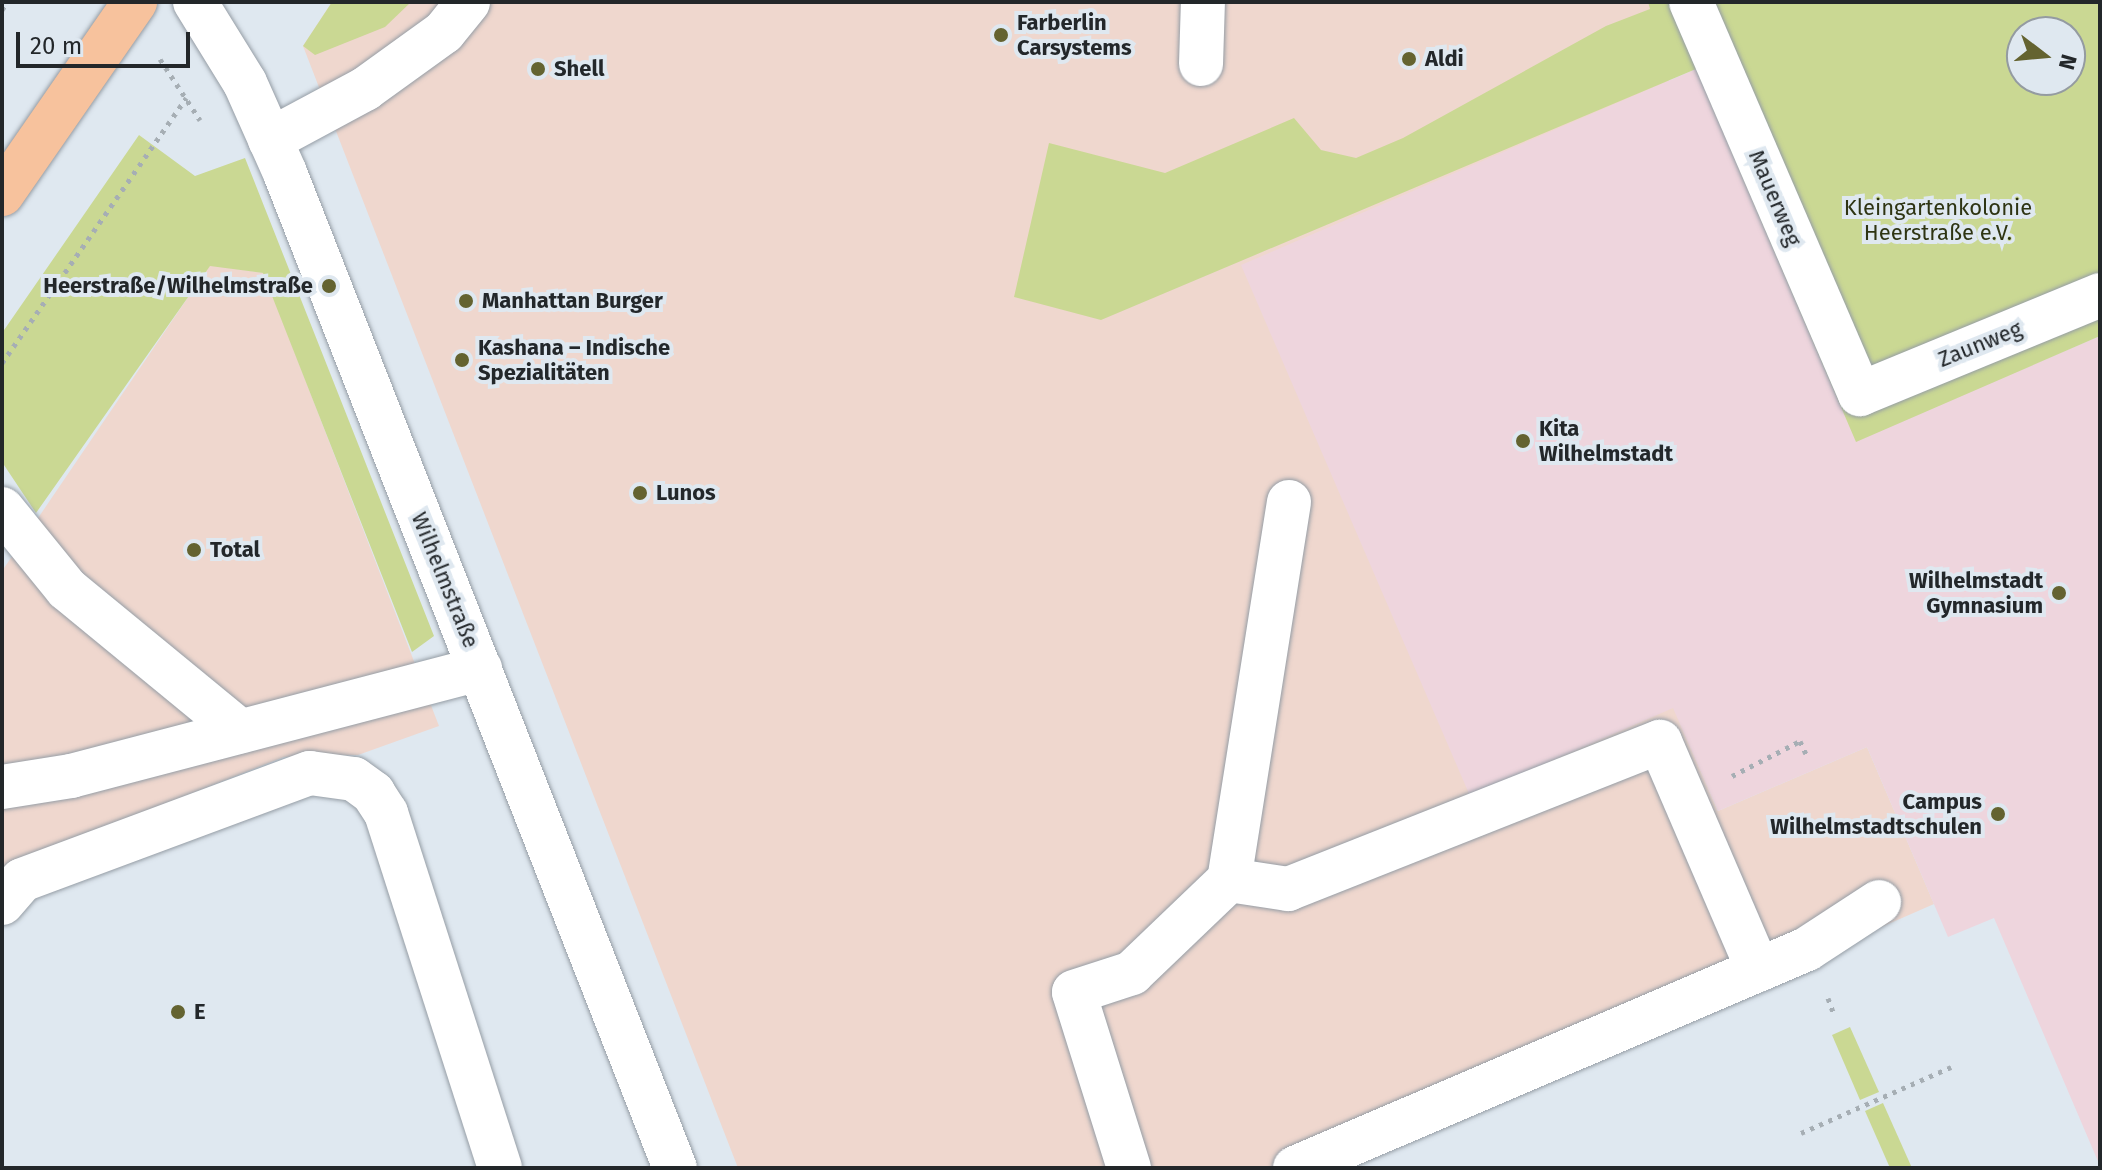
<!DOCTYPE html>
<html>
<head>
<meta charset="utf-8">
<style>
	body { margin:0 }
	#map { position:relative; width:2102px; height:1170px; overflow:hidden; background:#dfe8f0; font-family:"Fira Sans",sans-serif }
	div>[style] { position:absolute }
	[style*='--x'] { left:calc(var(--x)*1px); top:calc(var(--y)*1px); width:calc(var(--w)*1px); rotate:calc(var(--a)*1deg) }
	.commercial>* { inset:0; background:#efd7ce }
	.education>* { inset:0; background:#eed5dd }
	.green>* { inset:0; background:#cad893 }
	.path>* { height:5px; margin-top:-2.5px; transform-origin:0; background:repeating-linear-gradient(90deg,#a6aeb4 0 4px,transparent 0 10px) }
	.roads { filter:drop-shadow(0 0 2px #959da5) drop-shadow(0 0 2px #959da5) }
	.minor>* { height:44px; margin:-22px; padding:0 22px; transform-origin:22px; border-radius:22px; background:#fff }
	.major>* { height:44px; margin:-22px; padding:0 22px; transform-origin:22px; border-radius:22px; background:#f7c29d }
	.dots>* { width:22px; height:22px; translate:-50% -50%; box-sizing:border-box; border:4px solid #dfe8f0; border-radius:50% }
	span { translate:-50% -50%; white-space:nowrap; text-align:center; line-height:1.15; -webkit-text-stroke:8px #dfe8f0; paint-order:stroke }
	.poi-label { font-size:22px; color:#23272a; font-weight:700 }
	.left { translate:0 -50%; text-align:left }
	.right { translate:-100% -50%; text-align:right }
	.street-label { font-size:22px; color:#23272a }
	.park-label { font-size:22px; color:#2e3412 }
	.frame { position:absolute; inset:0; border:4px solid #23272a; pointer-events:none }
	.north { position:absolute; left:2006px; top:16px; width:80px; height:80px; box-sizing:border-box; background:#dfe8f0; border:2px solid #949ba1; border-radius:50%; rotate:106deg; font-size:22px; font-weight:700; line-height:32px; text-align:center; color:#23272a }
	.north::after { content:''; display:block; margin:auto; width:28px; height:36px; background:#646330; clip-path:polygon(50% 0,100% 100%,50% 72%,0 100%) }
	.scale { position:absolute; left:16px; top:32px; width:174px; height:36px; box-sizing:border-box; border:4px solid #23272a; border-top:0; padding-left:10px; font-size:24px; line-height:28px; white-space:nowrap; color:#23272a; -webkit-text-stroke:6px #dfe8f0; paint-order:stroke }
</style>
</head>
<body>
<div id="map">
	<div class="commercial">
		<div style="clip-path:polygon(332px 2px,1668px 2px,1674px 708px,1718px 811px,1867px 747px,1934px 904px,1330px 1168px,738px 1168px,303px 46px)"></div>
		<div style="clip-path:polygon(210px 265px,264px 273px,439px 726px,358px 755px,284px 757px,2px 868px,2px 571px)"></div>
	</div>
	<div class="education">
		<div style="clip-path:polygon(1696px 69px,1917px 414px,2100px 336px,2100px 1166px,1994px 918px,1948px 937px,1867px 747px,1718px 811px,1673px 708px,1470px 796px,1241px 265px)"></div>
	</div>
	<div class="green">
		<div style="clip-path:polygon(332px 2px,411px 2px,385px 27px,315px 55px,303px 46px)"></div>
		<div style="clip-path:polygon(evenodd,1648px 2px,2100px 2px,2100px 336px,1856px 442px,1696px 69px,1101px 320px,1014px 297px,1049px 143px,1165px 173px,1294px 118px,1321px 150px,1356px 158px,1403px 138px,1606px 26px,1650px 9px,1648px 2px,2022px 32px,2070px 32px,2070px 80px,2022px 80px,2022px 32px)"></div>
		<div style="clip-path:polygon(139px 135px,195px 176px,245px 158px,434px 636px,412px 652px,263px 273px,210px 266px,36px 513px,2px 462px,2px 333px)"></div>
		<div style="clip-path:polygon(1850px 1027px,1879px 1092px,1860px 1100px,1832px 1035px)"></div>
		<div style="clip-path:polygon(1883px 1103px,1912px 1168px,1890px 1168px,1865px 1111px)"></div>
	</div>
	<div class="path">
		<div style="--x:2;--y:10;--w:9;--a:-58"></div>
		<div style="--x:160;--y:59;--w:73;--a:56.7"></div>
		<div style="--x:2;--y:363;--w:323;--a:-55.2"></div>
		<div style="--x:1732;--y:776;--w:76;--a:-27.2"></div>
		<div style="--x:1800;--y:741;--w:14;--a:65"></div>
		<div style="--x:1828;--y:998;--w:15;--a:70"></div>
		<div style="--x:1801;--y:1133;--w:164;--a:-23.7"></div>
	</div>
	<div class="roads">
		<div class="minor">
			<div style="--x:195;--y:2;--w:95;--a:58.3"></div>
			<div style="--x:245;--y:83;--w:98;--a:66"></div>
			<div style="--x:285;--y:173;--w:1069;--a:68.6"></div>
			<div style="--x:1691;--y:2;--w:427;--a:66.7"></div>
			<div style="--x:1860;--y:394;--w:260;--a:-22.4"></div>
			<div style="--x:1201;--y:64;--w:62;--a:-88.2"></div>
			<div style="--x:270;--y:140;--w:108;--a:-28.2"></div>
			<div style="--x:365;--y:89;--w:97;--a:-35.8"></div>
			<div style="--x:444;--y:32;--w:38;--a:-51"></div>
			<div style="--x:1289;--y:502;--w:383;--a:99"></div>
			<div style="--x:1229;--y:880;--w:60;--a:8.7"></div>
			<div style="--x:1288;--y:889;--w:400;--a:-21.6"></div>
			<div style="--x:1660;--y:742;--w:248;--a:66.7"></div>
			<div style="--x:2;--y:509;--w:103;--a:50.9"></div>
			<div style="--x:67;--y:589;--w:224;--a:39.4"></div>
			<div style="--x:2;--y:787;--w:70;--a:-9.1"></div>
			<div style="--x:71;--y:776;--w:423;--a:-14.7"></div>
			<div style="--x:2;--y:903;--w:30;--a:-49"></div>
			<div style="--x:22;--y:880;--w:307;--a:-20.4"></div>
			<div style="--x:310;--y:773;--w:44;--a:7.8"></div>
			<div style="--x:354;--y:779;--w:24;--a:36"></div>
			<div style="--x:373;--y:793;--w:24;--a:57"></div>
			<div style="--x:386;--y:813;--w:373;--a:72.2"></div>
			<div style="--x:1129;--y:1168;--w:184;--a:-107.4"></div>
			<div style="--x:1074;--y:992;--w:61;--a:-18.1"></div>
			<div style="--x:1132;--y:973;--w:134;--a:-43.8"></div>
			<div style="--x:1295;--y:1168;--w:557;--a:-23.16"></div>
			<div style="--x:1807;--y:949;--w:86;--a:-33.1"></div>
		</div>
		<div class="major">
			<div style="--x:2;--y:194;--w:234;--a:-55.3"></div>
		</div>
	</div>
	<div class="dots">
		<div style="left:1001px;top:35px;background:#646330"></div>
		<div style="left:1409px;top:59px;background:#646330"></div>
		<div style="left:538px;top:69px;background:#646330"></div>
		<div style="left:329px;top:286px;background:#646330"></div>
		<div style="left:466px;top:301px;background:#646330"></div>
		<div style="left:462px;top:360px;background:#646330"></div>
		<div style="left:1523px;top:441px;background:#646330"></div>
		<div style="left:640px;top:493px;background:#646330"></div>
		<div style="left:194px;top:550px;background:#646330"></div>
		<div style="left:2059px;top:593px;background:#646330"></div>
		<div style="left:1998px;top:814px;background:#646330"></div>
		<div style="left:178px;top:1012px;background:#646330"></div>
	</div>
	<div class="poi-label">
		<span class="left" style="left:1017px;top:35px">Farberlin<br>Carsystems</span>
		<span class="left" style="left:1425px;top:59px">Aldi</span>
		<span class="left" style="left:554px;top:69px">Shell</span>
		<span class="right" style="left:313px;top:286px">Heerstraße/Wilhelmstraße</span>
		<span class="left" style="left:482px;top:301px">Manhattan Burger</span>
		<span class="left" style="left:478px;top:360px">Kashana – Indische<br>Spezialitäten</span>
		<span class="left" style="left:1539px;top:441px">Kita<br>Wilhelmstadt</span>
		<span class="left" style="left:656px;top:493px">Lunos</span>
		<span class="left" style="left:210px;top:550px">Total</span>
		<span class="right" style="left:2043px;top:593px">Wilhelmstadt<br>Gymnasium</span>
		<span class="right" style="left:1982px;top:814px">Campus<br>Wilhelmstadtschulen</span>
		<span class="left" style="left:194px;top:1012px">E</span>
	</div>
	<div class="street-label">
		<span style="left:1775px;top:198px;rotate:67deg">Mauerweg</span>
		<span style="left:1980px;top:344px;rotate:-22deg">Zaunweg</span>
		<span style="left:445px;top:580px;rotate:68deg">Wilhelmstraße</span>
	</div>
	<div class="park-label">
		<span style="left:1938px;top:220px">Kleingartenkolonie<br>Heerstraße e.V.</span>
	</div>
	<div class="frame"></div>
	<div class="north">N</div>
	<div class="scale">20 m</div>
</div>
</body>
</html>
